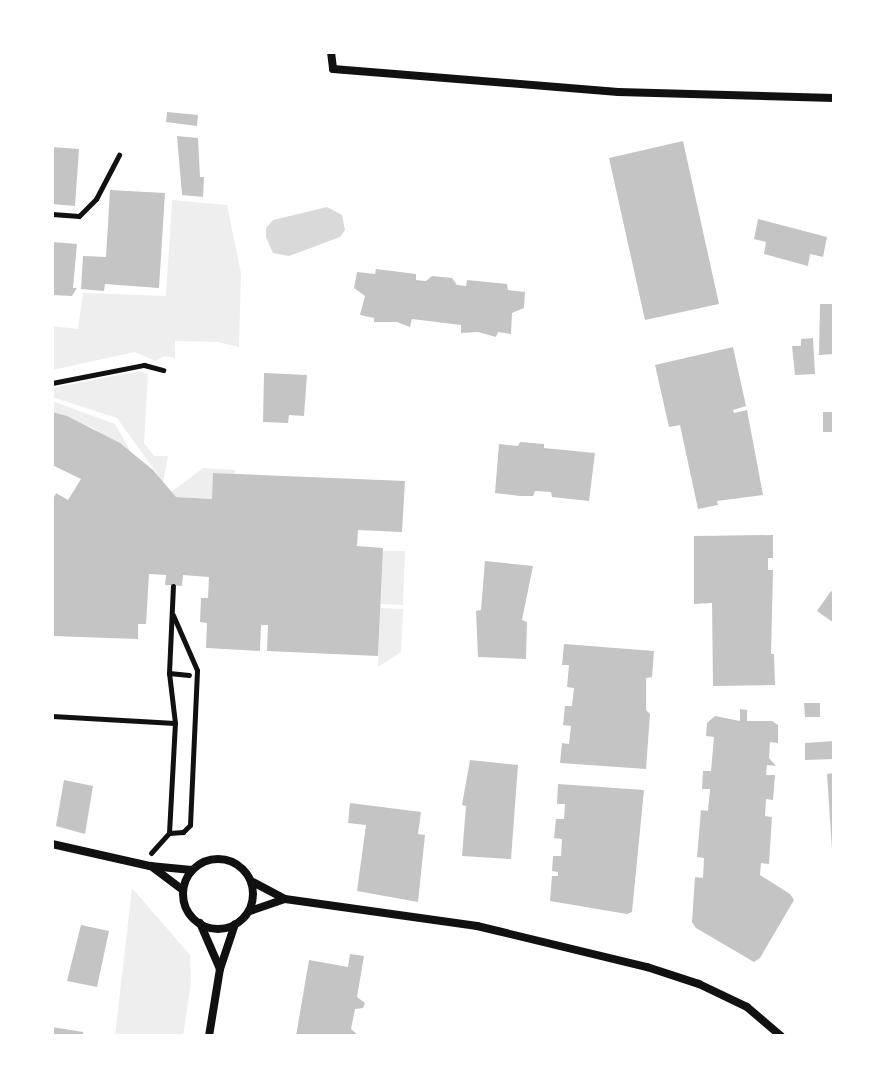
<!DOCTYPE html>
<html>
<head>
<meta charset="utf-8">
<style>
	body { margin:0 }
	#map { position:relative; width:886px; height:1088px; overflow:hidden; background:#fff; font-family:"Playfair Display",serif }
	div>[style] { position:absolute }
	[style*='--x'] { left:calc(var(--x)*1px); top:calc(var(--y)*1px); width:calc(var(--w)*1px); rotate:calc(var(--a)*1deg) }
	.green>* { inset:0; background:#eee }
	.water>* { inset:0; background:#d9d9d9 }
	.building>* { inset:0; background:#c4c4c4 }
	.path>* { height:5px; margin:-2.5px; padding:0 2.5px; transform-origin:2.5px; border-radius:2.5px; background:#111 }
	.service>* { height:5px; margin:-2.5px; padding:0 2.5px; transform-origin:2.5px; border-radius:2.5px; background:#111 }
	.minor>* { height:8px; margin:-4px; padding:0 4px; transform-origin:4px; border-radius:4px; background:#111 }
	.minor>.ring { margin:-4px; padding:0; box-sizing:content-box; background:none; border:8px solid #111; border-radius:50% }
	span { translate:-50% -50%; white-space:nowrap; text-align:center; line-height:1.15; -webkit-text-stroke:8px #fff; paint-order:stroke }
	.frame { position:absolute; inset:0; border:54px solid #fff; pointer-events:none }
</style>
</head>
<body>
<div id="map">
	<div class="green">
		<div style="clip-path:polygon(172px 200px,227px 205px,241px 273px,239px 347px,218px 342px,175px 341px,175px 358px,165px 356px,155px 361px,135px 352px,52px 370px,52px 326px,78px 329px,83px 293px,166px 296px)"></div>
		<div style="clip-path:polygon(140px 371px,148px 374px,144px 443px,154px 456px,168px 456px,163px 482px,117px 418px,52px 397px,52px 388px)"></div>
		<div style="clip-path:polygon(52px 401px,115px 424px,132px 454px,93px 428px,52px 412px)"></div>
		<div style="clip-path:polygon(203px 468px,235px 470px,235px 474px,214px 473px,212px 499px,176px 497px,171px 492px)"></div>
		<div style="clip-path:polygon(382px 551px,405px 551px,403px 605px,380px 604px)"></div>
		<div style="clip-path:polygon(380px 608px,403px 609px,401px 652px,378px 667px)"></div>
		<div style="clip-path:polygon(132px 888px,190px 955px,191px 982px,183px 1036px,115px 1036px)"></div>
	</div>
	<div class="water">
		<div style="clip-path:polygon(327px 207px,342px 215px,345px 230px,340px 237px,289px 256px,273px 253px,266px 237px,266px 228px,273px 220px)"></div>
	</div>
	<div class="building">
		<div style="clip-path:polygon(167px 112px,198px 115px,197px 126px,166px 122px)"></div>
		<div style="clip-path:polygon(177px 136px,198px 138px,200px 177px,204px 177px,203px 197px,182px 195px)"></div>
		<div style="clip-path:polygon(683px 141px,719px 304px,645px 320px,609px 158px)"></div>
		<div style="clip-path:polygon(52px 147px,79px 149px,75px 206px,52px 204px)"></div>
		<div style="clip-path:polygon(110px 190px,165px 193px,159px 288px,105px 284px,104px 291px,81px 289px,83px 256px,106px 257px)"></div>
		<div style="clip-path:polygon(758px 219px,827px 237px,823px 257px,810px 254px,808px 266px,764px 254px,766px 242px,754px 239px)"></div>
		<div style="clip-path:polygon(52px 242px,77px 244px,73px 288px,77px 288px,72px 296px,52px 295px)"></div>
		<div style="clip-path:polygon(376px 269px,416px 274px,416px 280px,426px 281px,432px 276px,452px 278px,457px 285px,466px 286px,467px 280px,507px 284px,508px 290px,525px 292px,524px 308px,512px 313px,511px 334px,498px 332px,496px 337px,478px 332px,461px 333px,461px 325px,412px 319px,410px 327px,397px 322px,374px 322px,374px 318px,360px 315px,365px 296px,354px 288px,357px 272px,375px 274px)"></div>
		<div style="clip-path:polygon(820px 304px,834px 304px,834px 354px,819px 355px)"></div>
		<div style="clip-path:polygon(813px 338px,815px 374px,795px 375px,792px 346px,801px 346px,801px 339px)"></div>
		<div style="clip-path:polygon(733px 347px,746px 406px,733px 410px,734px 413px,747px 410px,763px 495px,717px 501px,718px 505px,698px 509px,680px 425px,669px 427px,655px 365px)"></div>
		<div style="clip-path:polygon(264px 373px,307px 375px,304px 416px,289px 415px,288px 423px,263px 422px)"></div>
		<div style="clip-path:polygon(52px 412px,67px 416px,120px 443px,153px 470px,176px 497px,212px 499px,213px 473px,405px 481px,402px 532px,358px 530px,357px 546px,383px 548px,378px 656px,267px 651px,268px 625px,261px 625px,260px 651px,206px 648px,207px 623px,200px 622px,201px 598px,208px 598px,209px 577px,183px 575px,182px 586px,165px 585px,166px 575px,149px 574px,146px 624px,138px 624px,138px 639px,52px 636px,52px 501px,56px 493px,68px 500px,81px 479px,52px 465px)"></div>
		<div style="clip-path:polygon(823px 412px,834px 412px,834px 432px,823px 432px)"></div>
		<div style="clip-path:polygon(520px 442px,544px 444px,544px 448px,595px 453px,589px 501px,552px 497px,551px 492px,535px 491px,533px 496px,520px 496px,495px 493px,499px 444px,518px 446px)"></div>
		<div style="clip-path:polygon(773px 535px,773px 558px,768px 558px,768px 570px,773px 570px,771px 654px,774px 654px,775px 685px,713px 686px,712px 603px,694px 604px,694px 536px)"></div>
		<div style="clip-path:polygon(485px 561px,533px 566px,522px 620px,527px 622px,526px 659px,478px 657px,476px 611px,481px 610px)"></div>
		<div style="clip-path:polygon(831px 591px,834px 593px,834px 623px,817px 611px)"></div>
		<div style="clip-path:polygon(564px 644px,654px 651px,652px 677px,646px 678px,646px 710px,650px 714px,646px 769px,560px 763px,562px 743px,569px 744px,571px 726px,563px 725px,565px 706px,572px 706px,574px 688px,567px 687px,569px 665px,562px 665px)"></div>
		<div style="clip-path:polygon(804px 703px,820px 703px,820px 717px,805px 717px)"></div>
		<div style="clip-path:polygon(740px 709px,747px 710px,747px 721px,772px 721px,778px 725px,778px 743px,770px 742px,769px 758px,776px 766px,767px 765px,766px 775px,775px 775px,773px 800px,766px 799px,765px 816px,772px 817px,769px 864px,761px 863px,760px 875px,790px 894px,794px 900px,760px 958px,754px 962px,696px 928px,692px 922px,695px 877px,703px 878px,704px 858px,697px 857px,701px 810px,708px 811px,710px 789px,702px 789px,703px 771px,711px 771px,714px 737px,706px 736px,707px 723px,715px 716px,740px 721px)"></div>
		<div style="clip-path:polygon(834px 741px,834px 759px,805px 760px,805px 743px)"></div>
		<div style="clip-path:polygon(470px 760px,518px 765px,511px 859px,462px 856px,466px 806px,462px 805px)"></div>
		<div style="clip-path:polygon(834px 773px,834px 850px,832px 850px,827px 774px)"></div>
		<div style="clip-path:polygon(64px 780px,93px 786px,85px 834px,56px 826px)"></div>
		<div style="clip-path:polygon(558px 784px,644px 790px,632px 912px,627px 914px,550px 901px,552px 876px,558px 876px,558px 872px,552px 871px,553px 856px,561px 856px,562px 839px,554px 838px,556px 819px,564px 819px,565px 804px,557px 804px)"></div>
		<div style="clip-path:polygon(350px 803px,421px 812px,418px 834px,425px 835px,418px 902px,357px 891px,366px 825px,348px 823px)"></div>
		<div style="clip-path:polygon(81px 925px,109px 931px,97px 987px,67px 981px)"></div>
		<div style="clip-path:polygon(350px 954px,364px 956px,357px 997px,365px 1003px,363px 1008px,355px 1009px,351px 1029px,359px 1036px,296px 1036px,309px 960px,348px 967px)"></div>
		<div style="clip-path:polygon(52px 1027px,83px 1032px,83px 1036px,52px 1036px)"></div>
	</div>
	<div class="path">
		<div style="--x:52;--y:383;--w:94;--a:-11.1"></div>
		<div style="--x:144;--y:365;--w:20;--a:15"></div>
		<div style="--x:169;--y:673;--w:20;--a:6"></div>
		<div style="--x:52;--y:716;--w:123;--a:3.3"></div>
		<div style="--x:169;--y:833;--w:14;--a:-4"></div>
		<div style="--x:183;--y:832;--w:10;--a:-45"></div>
		<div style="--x:190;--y:825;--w:155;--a:-87.4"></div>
		<div style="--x:197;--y:670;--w:60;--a:-113.6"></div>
		<div style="--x:151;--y:853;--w:27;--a:-48"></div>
		<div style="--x:169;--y:833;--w:110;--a:-86.9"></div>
		<div style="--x:175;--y:723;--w:50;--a:-96.8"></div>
		<div style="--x:169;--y:673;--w:87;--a:-87.4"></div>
	</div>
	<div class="service">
		<div style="--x:52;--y:214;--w:27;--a:4"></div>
		<div style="--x:79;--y:216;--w:24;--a:-45"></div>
		<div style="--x:96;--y:199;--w:50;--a:-62.4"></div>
	</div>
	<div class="minor">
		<div style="--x:331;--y:52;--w:17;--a:83"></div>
		<div style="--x:333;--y:69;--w:286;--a:4.6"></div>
		<div style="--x:618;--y:92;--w:216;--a:1.6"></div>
		<div style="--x:52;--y:844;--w:100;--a:12.7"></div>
		<div style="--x:150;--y:866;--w:42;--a:5.4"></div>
		<div class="ring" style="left:183px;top:859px;width:62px;height:62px"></div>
		<div style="--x:151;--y:866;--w:38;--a:37"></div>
		<div style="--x:251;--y:881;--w:38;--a:28"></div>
		<div style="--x:285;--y:899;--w:194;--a:8"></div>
		<div style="--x:477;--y:926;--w:175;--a:13.6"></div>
		<div style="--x:647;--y:967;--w:55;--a:18.1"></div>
		<div style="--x:699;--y:984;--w:53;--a:25.6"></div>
		<div style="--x:747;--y:1007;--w:45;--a:40.5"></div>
		<div style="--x:250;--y:911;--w:36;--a:-19"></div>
		<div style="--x:200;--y:923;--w:50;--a:66.5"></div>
		<div style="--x:209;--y:1036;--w:68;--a:-80.7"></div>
		<div style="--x:220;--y:969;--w:47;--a:-71.6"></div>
	</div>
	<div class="frame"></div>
</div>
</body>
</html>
